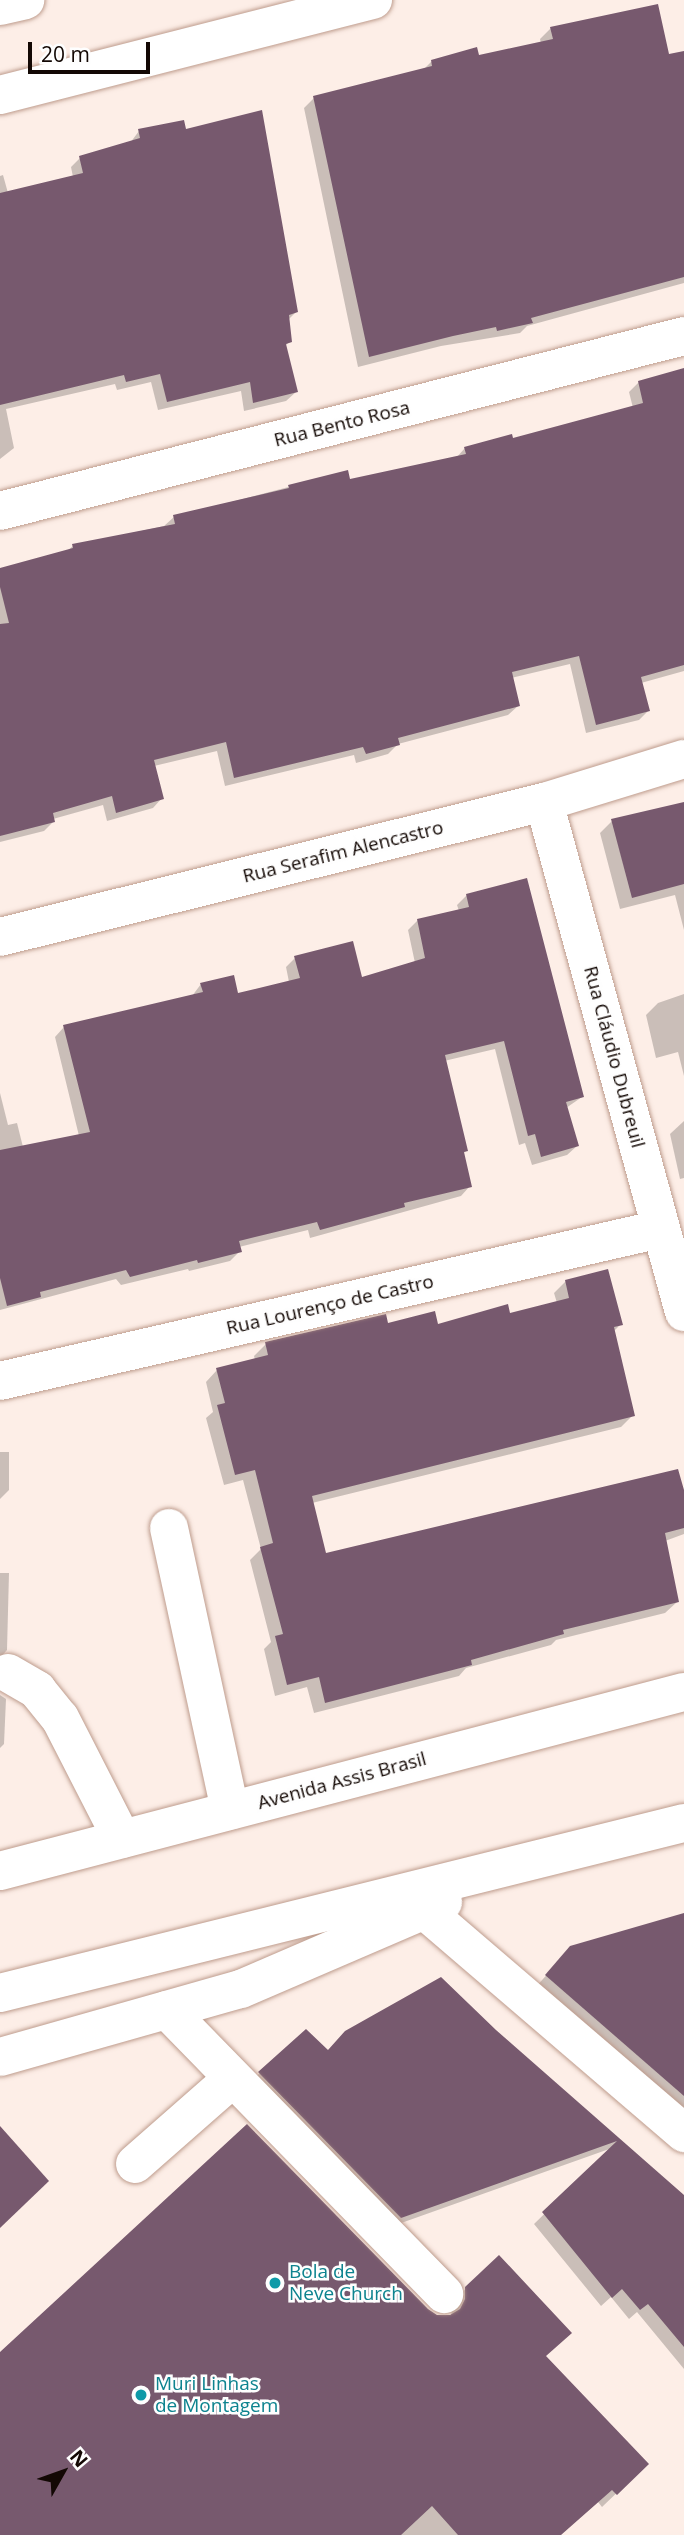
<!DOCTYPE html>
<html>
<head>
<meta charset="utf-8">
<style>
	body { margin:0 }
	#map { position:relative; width:684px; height:2535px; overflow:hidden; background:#fdeee7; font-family:"Open Sans",sans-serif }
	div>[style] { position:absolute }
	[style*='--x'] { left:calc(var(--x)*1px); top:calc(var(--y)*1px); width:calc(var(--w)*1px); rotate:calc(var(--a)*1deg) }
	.shadow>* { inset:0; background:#0003 }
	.building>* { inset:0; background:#77596e }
	.roads { filter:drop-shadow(0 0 2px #be9c8d) drop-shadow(0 0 2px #be9c8d) }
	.minor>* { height:38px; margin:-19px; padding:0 19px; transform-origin:19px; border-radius:19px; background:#fff }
	.major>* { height:38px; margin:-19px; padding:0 19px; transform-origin:19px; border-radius:19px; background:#fff }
	.dots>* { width:19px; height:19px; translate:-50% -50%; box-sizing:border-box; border:4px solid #fefefe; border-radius:50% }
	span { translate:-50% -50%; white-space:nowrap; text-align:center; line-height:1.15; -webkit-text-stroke:5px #fefefe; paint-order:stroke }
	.street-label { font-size:19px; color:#130804 }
	.culture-label { font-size:19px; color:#0d838f }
	.left { translate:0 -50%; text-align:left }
	.north { position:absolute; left:28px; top:2437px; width:70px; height:70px; -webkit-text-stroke:5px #fefefe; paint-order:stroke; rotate:50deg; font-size:19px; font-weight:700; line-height:28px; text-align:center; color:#130804 }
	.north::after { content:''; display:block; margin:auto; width:24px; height:32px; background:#130804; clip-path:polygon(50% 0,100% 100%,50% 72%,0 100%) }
	.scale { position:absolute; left:28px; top:42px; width:122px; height:32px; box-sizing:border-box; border:4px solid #130804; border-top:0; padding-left:9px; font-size:21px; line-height:24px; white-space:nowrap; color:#130804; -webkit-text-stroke:5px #fefefe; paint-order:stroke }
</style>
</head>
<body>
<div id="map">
	<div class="shadow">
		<div style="clip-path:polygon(551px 28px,684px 63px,684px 283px,527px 326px,520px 333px,441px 346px,358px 367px,304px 108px,314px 98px,423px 70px,431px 62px,478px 57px,541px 44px,540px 39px)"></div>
		<div style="clip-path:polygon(139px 131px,184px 132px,296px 312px,288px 320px,290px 341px,285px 346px,296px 392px,286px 401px,244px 411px,241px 391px,158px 410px,151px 382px,117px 390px,115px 384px,6px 409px,14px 448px,0 459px,0 176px,3px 175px,8px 193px,73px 177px,71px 167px,80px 158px,130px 143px)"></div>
		<div style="clip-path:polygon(684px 369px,684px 671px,641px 683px,648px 711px,639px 720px,586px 733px,570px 664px,511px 678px,518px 706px,508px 715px,398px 744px,388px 754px,356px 763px,354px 755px,225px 786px,217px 751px,154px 766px,162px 798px,153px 808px,107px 821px,103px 805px,53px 819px,53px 822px,44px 831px,0 842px,0 570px,67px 551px,73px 546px,164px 526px,174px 517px,346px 472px,348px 481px,456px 458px,465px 448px,512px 440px,633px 408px,629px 392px,639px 382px)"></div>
		<div style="clip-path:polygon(684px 803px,684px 930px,675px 895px,620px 909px,600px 833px,612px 821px)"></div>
		<div style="clip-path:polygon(467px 895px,582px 1097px,566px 1108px,577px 1146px,567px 1155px,532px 1165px,525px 1143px,519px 1145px,495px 1049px,444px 1061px,466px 1151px,462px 1154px,470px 1186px,461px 1196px,310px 1238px,308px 1230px,239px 1247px,240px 1251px,230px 1261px,189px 1271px,188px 1269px,121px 1285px,116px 1279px,0 1310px,0 1093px,8px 1125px,17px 1123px,23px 1147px,79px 1136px,55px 1037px,64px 1027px,192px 996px,201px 984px,237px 995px,289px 982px,286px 967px,295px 958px,360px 979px,415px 963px,408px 930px,418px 920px,459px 911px,457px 905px)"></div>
		<div style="clip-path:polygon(684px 994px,684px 1076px,678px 1052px,656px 1058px,646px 1015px,658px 1003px)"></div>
		<div style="clip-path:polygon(684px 1121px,684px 1178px,680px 1179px,670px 1134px)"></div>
		<div style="clip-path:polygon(566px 1281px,621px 1324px,613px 1332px,633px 1415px,621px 1427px,312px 1503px,325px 1555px,684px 1497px,684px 1534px,665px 1541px,677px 1602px,665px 1613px,556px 1640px,551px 1645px,466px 1668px,459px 1676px,314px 1713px,307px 1687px,275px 1696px,264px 1649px,271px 1642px,250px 1560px,261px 1549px,243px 1480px,224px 1485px,206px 1418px,213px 1412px,206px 1382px,217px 1370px,255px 1360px,254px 1356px,266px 1344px,387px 1325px,437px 1326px,509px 1315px,557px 1303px,554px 1293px)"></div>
		<div style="clip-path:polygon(0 1452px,9px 1452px,9px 1490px,0 1499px)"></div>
		<div style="clip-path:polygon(0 1573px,9px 1573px,7px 1650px,0 1658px)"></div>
		<div style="clip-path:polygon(0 1695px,6px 1699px,4px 1744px,0 1748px)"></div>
		<div style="clip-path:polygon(684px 1915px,684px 2118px,535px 1988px,559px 1961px)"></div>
		<div style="clip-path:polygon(306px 2031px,328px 2052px,495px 2031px,684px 2200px,684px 2369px,637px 2312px,629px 2319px,611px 2297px,601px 2306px,534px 2224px,612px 2148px,390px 2227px,249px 2083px)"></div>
		<div style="clip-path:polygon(247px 2126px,427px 2311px,437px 2317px,451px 2317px,452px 2302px,499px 2257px,544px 2357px,647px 2464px,602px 2507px,598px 2502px,560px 2535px,0 2535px,0 2354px)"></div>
	</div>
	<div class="building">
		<div style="clip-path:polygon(658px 4px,669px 54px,684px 51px,684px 277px,531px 318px,533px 323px,497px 331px,496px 327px,453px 336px,369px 357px,313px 96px,432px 66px,431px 60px,477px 47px,479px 55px,553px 39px,550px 27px)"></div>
		<div style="clip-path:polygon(262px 110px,298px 312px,289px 315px,292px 342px,286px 344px,298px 392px,253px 403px,250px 382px,167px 402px,160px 374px,126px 382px,124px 375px,0 405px,0 193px,83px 173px,79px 156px,140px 138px,138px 129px,184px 120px,186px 129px)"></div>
		<div style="clip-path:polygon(684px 368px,684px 665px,641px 677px,650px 711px,596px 725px,579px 656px,512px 672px,520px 706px,398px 738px,400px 745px,366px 754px,363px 747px,234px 778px,226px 742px,154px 760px,164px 799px,116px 813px,112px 796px,53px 813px,55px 822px,0 836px,0 624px,9px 623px,0 587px,0 568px,73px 548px,72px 544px,175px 524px,173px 515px,289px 488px,288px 485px,348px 470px,350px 479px,466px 454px,464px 447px,512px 434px,513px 438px,643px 403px,638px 381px)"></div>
		<div style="clip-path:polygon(684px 802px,684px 884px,632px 898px,611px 819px)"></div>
		<div style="clip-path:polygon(527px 878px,584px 1097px,566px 1102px,579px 1146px,541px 1157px,535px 1134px,528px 1136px,504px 1041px,445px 1055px,468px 1151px,464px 1152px,472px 1187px,404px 1203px,405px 1207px,320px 1230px,317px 1222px,239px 1241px,242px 1252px,198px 1263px,197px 1260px,130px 1277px,126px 1270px,40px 1292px,41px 1297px,7px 1306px,0 1278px,0 1150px,90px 1132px,63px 1025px,203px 992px,200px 983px,234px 975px,238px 993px,300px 978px,294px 956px,353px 941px,362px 977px,425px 958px,417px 919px,469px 907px,466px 894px)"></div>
		<div style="clip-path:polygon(608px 1269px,623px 1325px,614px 1327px,635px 1416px,312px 1496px,326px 1553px,678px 1469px,684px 1490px,684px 1528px,665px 1533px,679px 1602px,563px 1630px,564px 1634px,471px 1660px,472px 1665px,325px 1703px,319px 1677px,287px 1685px,275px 1636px,283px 1634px,260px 1547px,273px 1543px,255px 1470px,235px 1475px,217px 1405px,225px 1403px,216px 1368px,268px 1355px,265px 1342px,386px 1314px,388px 1323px,435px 1311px,438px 1324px,508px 1304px,510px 1313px,569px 1298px,565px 1280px)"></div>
		<div style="clip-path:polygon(684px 1913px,684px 2096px,545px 1975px,570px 1946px)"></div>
		<div style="clip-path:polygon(441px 1977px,496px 2030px,684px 2195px,684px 2347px,648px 2304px,640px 2310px,622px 2289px,612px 2298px,542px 2212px,617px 2141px,401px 2218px,258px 2072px,306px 2029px,328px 2050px,345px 2031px)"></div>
		<div style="clip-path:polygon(247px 2124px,428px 2309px,437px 2315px,450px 2315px,460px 2309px,465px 2299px,465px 2287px,499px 2255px,572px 2333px,546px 2356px,649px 2464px,617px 2495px,612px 2490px,561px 2535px,458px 2535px,432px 2506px,401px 2535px,0 2535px,0 2352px)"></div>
		<div style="clip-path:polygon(0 2126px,49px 2181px,0 2228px)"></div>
	</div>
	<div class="roads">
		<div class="minor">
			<div style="--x:0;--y:6;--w:26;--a:-13"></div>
			<div style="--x:0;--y:95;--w:385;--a:-14.3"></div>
			<div style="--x:0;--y:511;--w:706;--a:-14.35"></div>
			<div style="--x:544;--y:802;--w:529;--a:74.65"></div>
			<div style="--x:0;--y:937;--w:561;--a:-13.94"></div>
			<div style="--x:544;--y:802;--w:146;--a:-17.1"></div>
			<div style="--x:0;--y:1381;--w:677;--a:-12.97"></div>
			<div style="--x:169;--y:1528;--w:289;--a:77.8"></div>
			<div style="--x:8;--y:1673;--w:34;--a:30"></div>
			<div style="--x:37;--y:1690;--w:36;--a:51"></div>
			<div style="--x:60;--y:1718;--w:136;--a:62.9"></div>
			<div style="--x:424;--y:1910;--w:343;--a:40.6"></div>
			<div style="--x:167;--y:2010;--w:397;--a:45.7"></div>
			<div style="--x:135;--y:2164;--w:130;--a:-41.3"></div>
		</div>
		<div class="major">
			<div style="--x:0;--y:1871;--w:707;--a:-14.67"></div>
			<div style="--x:0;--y:1993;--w:705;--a:-13.96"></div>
			<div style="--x:0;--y:2057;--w:250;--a:-15.8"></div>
			<div style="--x:241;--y:1989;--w:220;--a:-23.3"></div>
		</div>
	</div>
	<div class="dots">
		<div style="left:275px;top:2283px;background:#0f9aa8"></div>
		<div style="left:141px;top:2395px;background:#0f9aa8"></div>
	</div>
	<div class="street-label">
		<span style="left:342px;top:424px;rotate:-14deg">Rua Bento Rosa</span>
		<span style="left:343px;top:852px;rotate:-14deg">Rua Serafim Alencastro</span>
		<span style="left:614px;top:1057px;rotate:75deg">Rua Cláudio Dubreuil</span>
		<span style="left:330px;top:1305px;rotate:-13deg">Rua Lourenço de Castro</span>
		<span style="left:342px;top:1781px;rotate:-15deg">Avenida Assis Brasil</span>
	</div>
	<div class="culture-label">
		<span class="left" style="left:289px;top:2283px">Bola de<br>Neve Church</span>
		<span class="left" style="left:155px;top:2395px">Muri Linhas<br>de Montagem</span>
	</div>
	<div class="north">N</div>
	<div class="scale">20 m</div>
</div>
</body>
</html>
